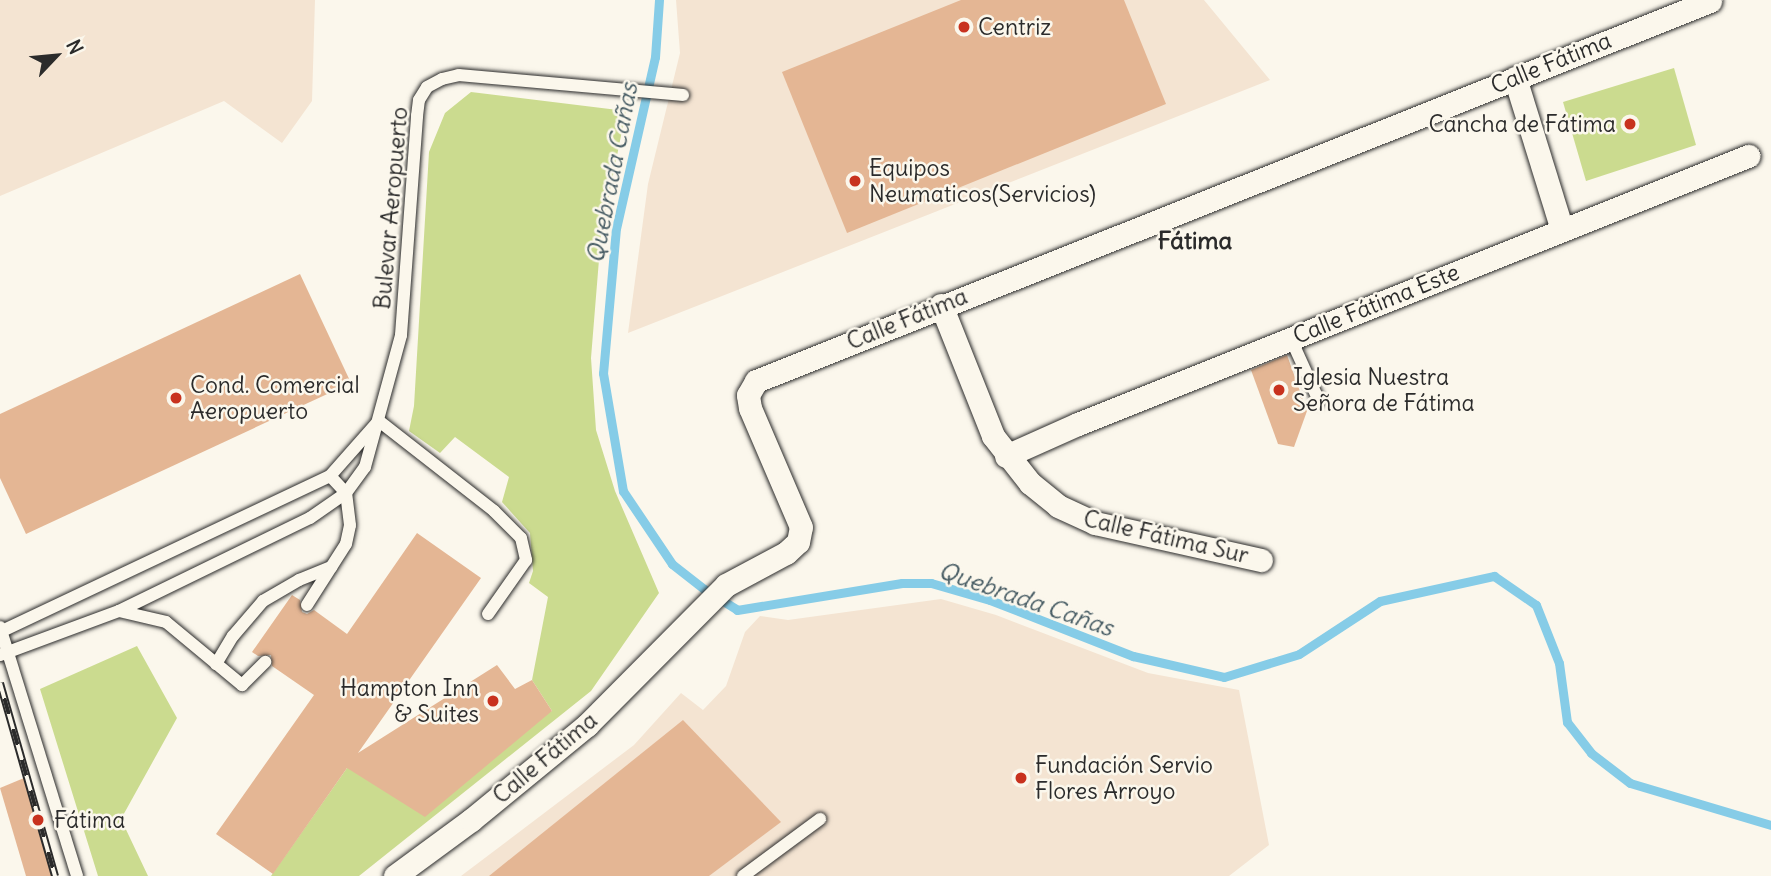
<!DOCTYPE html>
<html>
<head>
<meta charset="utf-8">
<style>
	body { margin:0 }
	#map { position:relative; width:1771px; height:876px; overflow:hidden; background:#fbf7ec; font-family:Delius,sans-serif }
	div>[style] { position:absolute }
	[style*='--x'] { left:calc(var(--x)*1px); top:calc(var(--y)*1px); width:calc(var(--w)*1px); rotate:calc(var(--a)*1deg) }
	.built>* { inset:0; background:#f4e4d2 }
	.green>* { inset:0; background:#cbdb8f }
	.stream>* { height:9px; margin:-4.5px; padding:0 4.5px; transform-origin:4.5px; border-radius:4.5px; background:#86cce7 }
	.building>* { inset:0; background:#e4b694 }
	.roads { filter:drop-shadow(0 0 2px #2b2b2b) drop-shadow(0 0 2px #2b2b2b) }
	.lane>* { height:12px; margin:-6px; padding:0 6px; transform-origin:6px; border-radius:6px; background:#fbf7ec }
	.street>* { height:23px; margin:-11.5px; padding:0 11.5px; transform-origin:11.5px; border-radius:11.5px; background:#fbf7ec }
	.rail>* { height:8px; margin-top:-4px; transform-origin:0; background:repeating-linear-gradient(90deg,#fbf7ec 0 16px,#2b2b2b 0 32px); box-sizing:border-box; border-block:2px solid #2b2b2b }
	.dots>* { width:19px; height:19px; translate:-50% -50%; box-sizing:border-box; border:4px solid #fbf7ec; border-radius:50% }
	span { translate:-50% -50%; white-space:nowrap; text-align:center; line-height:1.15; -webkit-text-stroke:5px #fbf7ec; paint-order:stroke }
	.poi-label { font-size:23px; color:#2b2b2b }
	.left { translate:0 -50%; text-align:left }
	.right { translate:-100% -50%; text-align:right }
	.street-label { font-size:23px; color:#2b2b2b }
	.water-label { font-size:24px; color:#465b63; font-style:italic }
	.neighbourhood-label { font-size:24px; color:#2b2b2b; font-weight:700 }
	.north { position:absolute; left:21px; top:21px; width:70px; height:70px; -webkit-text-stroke:5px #fbf7ec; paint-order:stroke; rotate:64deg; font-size:19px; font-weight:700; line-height:28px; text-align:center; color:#2b2b2b }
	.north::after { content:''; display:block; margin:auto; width:24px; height:32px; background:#2b2b2b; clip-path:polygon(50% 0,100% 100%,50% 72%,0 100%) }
</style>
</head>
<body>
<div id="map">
	<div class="built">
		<div style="clip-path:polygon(0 0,315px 0,312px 101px,282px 143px,224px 101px,0 196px)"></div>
		<div style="clip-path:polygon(676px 0,1204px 0,1270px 80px,628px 333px,648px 184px,680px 53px)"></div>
		<div style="clip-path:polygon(941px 599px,996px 615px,1148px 673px,1239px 690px,1269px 845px,1229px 876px,461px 876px,634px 745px,681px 693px,703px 710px,726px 686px,745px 632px,760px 616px,788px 620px)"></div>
	</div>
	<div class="green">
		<div style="clip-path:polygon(1674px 68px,1696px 145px,1586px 181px,1563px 102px)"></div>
		<div style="clip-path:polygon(471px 92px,626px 111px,601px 235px,591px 358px,596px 430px,615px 491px,659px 593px,591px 691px,359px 876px,271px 876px,347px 768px,552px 711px,532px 680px,548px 597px,529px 583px,533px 571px,530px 533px,502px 502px,509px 477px,455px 437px,440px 453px,409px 431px,414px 406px,429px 152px,445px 113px)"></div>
		<div style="clip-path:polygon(137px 646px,177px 718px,121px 819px,148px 876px,98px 876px,40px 689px)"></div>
	</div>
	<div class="stream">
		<div style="--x:659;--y:0;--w:57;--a:94"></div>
		<div style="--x:655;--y:57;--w:175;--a:102.8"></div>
		<div style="--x:616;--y:228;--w:146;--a:95.1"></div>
		<div style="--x:603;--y:373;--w:120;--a:80.4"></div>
		<div style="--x:623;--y:491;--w:88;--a:56.1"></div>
		<div style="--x:672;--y:564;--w:41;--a:38"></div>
		<div style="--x:704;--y:589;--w:39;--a:32"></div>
		<div style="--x:737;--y:610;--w:167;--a:-9.3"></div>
		<div style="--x:902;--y:583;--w:29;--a:0"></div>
		<div style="--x:931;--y:583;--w:61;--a:16.1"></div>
		<div style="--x:990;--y:600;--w:154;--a:21.4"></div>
		<div style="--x:1133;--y:656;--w:93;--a:13"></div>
		<div style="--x:1224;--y:677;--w:78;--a:-17"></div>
		<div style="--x:1299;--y:654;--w:97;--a:-33.2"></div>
		<div style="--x:1380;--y:601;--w:117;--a:-12.4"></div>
		<div style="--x:1494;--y:576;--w:51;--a:34.6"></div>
		<div style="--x:1536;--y:605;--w:62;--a:68.4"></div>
		<div style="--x:1559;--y:663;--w:60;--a:82.3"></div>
		<div style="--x:1567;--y:722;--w:39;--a:52"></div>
		<div style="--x:1591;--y:753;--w:49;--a:37.6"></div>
		<div style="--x:1630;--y:783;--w:147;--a:16.6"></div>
	</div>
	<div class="building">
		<div style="clip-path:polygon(961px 0,1124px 0,1166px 104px,847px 233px,782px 72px)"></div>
		<div style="clip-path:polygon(300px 274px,351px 383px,26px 534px,0 478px,0 414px)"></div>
		<div style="clip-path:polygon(1287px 355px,1307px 411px,1294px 447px,1278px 444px,1251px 370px)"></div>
		<div style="clip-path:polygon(417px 533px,481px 578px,358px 753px,497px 665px,515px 689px,532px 680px,552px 711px,425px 817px,347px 768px,273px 874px,216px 834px,314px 695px,272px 666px,271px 655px,258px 656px,252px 652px,292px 595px,300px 600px,302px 612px,307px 614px,314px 610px,347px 634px)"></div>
		<div style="clip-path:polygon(683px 720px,781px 822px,709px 876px,489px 876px)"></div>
		<div style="clip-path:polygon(24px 778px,52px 876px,26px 876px,0 788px)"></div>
	</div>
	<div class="roads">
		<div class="lane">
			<div style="--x:1291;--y:339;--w:68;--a:65.7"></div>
			<div style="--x:379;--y:421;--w:146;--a:38"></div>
			<div style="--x:494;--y:511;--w:38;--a:45"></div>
			<div style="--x:521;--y:538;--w:23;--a:77"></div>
			<div style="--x:526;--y:560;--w:66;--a:125.1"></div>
			<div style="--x:307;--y:605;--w:72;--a:-57.4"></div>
			<div style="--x:346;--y:544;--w:19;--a:-78"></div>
			<div style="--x:350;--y:525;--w:32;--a:-97"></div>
			<div style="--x:346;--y:493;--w:23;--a:-133"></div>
			<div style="--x:119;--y:611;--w:48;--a:13.2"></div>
			<div style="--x:166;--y:622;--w:99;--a:39.7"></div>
			<div style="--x:242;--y:685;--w:33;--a:-45"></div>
			<div style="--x:0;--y:627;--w:261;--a:72.8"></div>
			<div style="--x:0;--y:632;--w:365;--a:-25.3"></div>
			<div style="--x:330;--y:476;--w:69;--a:-48.5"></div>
			<div style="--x:0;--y:655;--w:127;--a:-20.3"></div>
			<div style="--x:119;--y:611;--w:212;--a:-26"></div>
			<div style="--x:310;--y:518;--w:44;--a:-34.8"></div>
			<div style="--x:346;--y:493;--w:32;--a:-54"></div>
			<div style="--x:365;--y:467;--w:137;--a:-74.7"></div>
			<div style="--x:401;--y:335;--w:220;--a:-85.8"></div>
			<div style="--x:417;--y:116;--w:16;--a:-83"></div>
			<div style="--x:419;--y:100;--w:15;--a:-58"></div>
			<div style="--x:427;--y:87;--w:17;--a:-28"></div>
			<div style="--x:442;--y:79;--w:17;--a:-13"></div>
			<div style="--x:459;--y:75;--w:225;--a:5.1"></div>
			<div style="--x:216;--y:664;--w:33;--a:-59"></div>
			<div style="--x:233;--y:636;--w:46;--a:-49.4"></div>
			<div style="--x:263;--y:601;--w:42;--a:-30.3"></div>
			<div style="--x:299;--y:580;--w:35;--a:-22"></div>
			<div style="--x:743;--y:876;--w:96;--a:-36.5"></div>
		</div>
		<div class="street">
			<div style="--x:1515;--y:78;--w:159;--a:72.8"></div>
			<div style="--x:941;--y:305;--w:141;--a:68.3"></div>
			<div style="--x:993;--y:436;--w:60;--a:51.8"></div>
			<div style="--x:1030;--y:483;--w:36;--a:39"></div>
			<div style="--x:1058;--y:506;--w:41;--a:24.7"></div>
			<div style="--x:1095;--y:523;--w:170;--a:12.6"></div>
			<div style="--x:1006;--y:456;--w:79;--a:-24"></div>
			<div style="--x:1078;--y:424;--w:722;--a:-21.8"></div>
			<div style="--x:395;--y:876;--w:94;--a:-36.4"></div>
			<div style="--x:471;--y:820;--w:150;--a:-39.3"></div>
			<div style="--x:587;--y:725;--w:197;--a:-45.2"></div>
			<div style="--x:726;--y:585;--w:68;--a:-28.1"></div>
			<div style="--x:786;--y:553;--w:16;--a:-43"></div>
			<div style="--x:798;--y:542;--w:15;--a:-79"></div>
			<div style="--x:801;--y:527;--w:129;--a:-113.2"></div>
			<div style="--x:750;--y:408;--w:13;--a:-99"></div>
			<div style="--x:748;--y:395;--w:16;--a:-60"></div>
			<div style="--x:756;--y:381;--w:1027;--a:-21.72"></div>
		</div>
	</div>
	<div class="rail">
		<div style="--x:0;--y:683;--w:201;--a:74.1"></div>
	</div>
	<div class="dots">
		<div style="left:964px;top:27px;background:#c8321e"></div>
		<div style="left:1630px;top:124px;background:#c8321e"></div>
		<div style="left:855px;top:181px;background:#c8321e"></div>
		<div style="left:1279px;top:390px;background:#c8321e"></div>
		<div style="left:176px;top:398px;background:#c8321e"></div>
		<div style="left:493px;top:701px;background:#c8321e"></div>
		<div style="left:1021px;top:778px;background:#c8321e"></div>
		<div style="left:38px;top:820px;background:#c8321e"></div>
	</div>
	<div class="poi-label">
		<span class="left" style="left:978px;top:27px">Centriz</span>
		<span class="right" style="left:1616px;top:124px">Cancha de Fátima</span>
		<span class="left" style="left:869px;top:181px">Equipos<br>Neumaticos(Servicios)</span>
		<span class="left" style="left:1293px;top:390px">Iglesia Nuestra<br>Señora de Fátima</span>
		<span class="left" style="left:190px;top:398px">Cond. Comercial<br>Aeropuerto</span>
		<span class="right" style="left:479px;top:701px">Hampton Inn<br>&amp; Suites</span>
		<span class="left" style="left:1035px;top:778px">Fundación Servio<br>Flores Arroyo</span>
		<span class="left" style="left:54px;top:820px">Fátima</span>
	</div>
	<div class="street-label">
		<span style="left:1551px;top:63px;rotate:-22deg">Calle Fátima</span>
		<span style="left:391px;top:208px;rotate:-85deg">Bulevar Aeropuerto</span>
		<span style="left:1376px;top:304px;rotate:-22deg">Calle Fátima Este</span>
		<span style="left:907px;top:319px;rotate:-22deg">Calle Fátima</span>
		<span style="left:1166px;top:537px;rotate:13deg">Calle Fátima Sur</span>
		<span style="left:545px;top:758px;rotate:-40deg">Calle Fátima</span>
	</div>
	<div class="water-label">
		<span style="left:612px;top:173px;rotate:-79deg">Quebrada Cañas</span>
		<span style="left:1026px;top:599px;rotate:19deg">Quebrada Cañas</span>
	</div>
	<div class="neighbourhood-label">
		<span style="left:1195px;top:241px">Fátima</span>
	</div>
	<div class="north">N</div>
</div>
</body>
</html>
